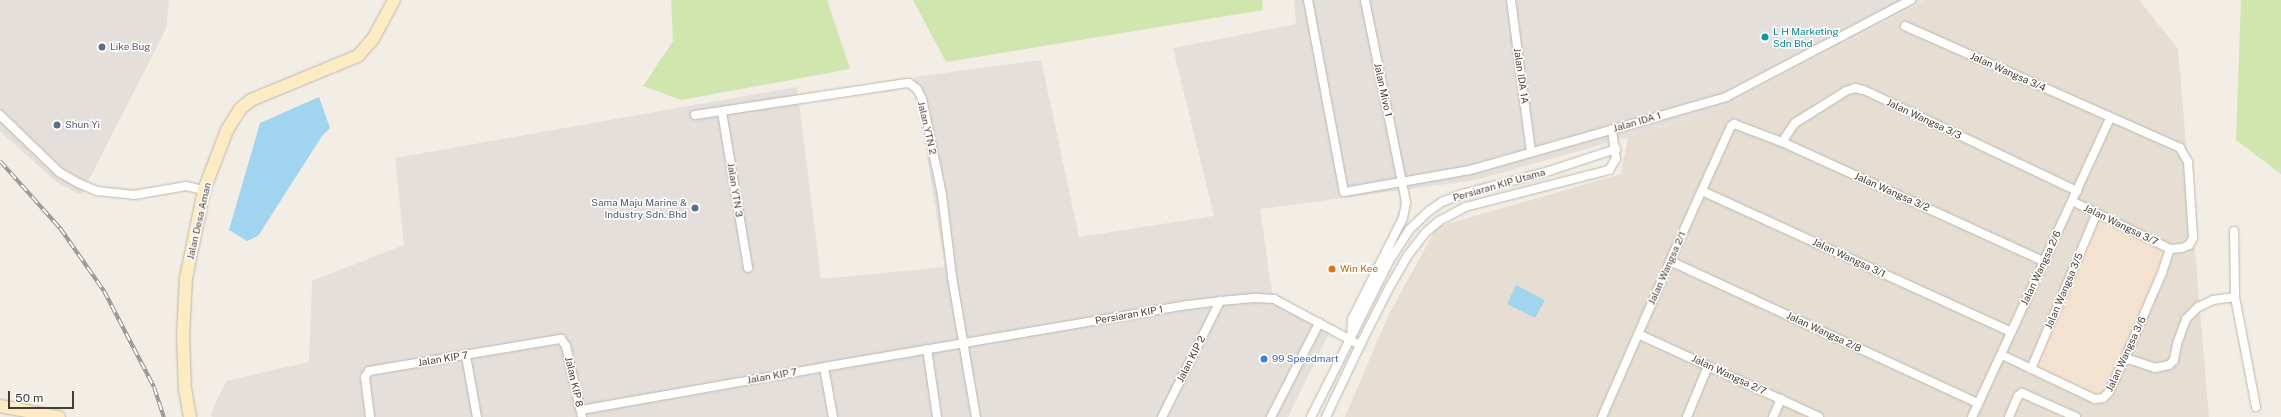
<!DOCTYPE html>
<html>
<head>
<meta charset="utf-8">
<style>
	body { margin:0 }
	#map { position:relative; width:2281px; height:417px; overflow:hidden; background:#f2ede5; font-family:"Public Sans",sans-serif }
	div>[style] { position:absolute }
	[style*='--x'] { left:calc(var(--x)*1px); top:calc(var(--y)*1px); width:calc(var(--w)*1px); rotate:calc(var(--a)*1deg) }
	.residential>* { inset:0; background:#e6ded3 }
	.commercial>* { inset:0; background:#f4e2d0 }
	.industrial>* { inset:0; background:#e4dfda }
	.green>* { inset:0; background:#d0e6ae }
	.water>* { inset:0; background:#a1d4ee }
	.roads { filter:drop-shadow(0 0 1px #c0b7aa) drop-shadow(0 0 1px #c0b7aa) }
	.street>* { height:8px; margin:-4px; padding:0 4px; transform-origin:4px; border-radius:4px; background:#fff }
	.secondary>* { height:12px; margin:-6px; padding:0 6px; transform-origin:6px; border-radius:6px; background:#fdebc3 }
	.rail>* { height:4px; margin-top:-2px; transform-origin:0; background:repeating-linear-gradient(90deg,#fff 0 8px,#949494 0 16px); box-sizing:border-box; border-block:1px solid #949494 }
	.dots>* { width:11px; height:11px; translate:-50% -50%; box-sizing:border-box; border:2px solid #fff; border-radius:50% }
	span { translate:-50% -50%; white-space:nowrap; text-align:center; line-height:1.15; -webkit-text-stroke:3px #fff; paint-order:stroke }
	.culture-label { font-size:10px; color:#0d838f }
	.left { translate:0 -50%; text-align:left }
	.service-label { font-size:10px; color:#4e5e75 }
	.right { translate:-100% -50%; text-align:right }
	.street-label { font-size:10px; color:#443d34 }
	.food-label { font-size:10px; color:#c56008 }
	.shop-label { font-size:10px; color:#366cbe }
	.scale { position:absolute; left:8px; top:391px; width:66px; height:18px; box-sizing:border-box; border:2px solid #443d34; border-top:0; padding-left:5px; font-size:12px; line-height:14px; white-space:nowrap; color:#443d34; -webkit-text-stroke:3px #fff; paint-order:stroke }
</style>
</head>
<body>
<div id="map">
	<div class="residential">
		<div style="clip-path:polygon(1926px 0,2139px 0,2178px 49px,2209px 417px,1345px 417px,1389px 314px,1437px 227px,1621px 174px,1628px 137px,1706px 115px)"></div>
	</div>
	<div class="commercial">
		<div style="clip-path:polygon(2098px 218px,2166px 252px,2105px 392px,2098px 395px,2035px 367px)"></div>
	</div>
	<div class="industrial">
		<div style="clip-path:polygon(0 0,169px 0,166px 29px,81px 195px,56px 182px,0 131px)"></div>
		<div style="clip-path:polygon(1294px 0,1924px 0,1706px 115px,1476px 180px,1260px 209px,1272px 293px,1331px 329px,1288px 417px,212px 417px,211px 413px,226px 381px,309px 362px,312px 281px,404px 245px,395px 158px,797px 87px,821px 279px,945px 267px,914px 77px,1041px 60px,1079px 237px,1214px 216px,1173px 48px,1296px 24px)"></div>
	</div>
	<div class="green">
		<div style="clip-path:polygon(671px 0,827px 0,850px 69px,681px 100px,643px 86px,673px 41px)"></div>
		<div style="clip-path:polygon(913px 0,1262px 0,1263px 10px,946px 62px)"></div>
		<div style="clip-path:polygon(2241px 0,2281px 0,2281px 174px,2236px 140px)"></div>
	</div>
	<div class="water">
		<div style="clip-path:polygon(319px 97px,330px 128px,322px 136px,258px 236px,247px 241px,229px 230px,260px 123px)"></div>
		<div style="clip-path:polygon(1516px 285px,1545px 300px,1535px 318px,1507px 304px)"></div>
	</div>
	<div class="roads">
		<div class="street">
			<div style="--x:1308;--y:0;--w:195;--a:79.4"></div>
			<div style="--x:1344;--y:192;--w:128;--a:-9.9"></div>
			<div style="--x:1470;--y:170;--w:266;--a:-15.9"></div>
			<div style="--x:1726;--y:97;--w:209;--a:-27.7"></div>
			<div style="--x:1511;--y:0;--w:153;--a:82.5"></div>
			<div style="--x:1905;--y:26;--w:301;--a:23.9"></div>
			<div style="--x:2180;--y:148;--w:16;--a:60"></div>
			<div style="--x:2188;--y:162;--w:76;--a:86.2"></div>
			<div style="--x:2193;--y:238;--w:8;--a:120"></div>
			<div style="--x:2189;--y:245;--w:8;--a:157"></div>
			<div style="--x:2182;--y:248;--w:12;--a:175"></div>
			<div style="--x:722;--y:112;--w:158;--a:80.5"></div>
			<div style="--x:0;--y:115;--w:82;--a:44"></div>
			<div style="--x:59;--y:172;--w:22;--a:30"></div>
			<div style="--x:78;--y:183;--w:21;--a:23"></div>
			<div style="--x:97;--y:191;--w:37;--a:6"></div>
			<div style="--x:134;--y:195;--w:53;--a:-9.8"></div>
			<div style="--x:186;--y:186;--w:18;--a:13"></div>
			<div style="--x:695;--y:115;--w:206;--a:-8.6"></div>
			<div style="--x:899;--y:84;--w:10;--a:-6"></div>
			<div style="--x:909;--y:83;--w:10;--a:37"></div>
			<div style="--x:917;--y:89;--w:11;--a:63"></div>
			<div style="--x:922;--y:99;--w:98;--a:78.2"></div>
			<div style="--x:942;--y:195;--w:83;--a:83"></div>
			<div style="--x:952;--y:277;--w:142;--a:80.3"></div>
			<div style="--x:1782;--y:142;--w:23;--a:-56"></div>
			<div style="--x:1795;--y:123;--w:60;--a:-32.1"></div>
			<div style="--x:1846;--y:91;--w:9;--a:-18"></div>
			<div style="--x:1855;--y:88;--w:9;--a:13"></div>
			<div style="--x:1864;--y:90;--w:236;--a:25.4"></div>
			<div style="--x:1702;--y:191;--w:340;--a:24.5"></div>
			<div style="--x:2072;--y:201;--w:109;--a:26.1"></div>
			<div style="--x:2234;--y:231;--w:66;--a:89.1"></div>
			<div style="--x:2235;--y:297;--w:112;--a:79.2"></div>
			<div style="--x:1670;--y:261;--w:339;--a:24.8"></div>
			<div style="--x:1638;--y:334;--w:199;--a:24.6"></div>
			<div style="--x:1351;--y:337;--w:18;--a:-87"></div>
			<div style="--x:1352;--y:319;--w:113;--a:-63.2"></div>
			<div style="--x:1403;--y:218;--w:16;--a:-79"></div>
			<div style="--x:1406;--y:202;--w:206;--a:-101.5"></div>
			<div style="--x:927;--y:349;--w:69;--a:81.6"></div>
			<div style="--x:2002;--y:355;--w:103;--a:25.3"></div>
			<div style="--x:2095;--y:399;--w:8;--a:-7"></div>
			<div style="--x:2103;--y:398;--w:8;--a:-45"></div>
			<div style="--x:2109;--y:392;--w:38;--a:-65"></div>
			<div style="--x:2125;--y:358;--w:93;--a:-66.5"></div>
			<div style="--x:2162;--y:273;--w:25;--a:-72"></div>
			<div style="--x:466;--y:356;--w:62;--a:79.8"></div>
			<div style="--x:2125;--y:358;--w:32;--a:18"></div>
			<div style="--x:2155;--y:368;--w:14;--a:-12"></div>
			<div style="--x:2169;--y:365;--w:7;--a:-45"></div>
			<div style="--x:2174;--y:360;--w:16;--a:-79"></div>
			<div style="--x:2177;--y:344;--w:27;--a:-70"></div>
			<div style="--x:2186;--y:319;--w:17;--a:-45"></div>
			<div style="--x:2198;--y:307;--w:17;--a:-25"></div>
			<div style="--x:2213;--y:300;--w:22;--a:-8"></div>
			<div style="--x:824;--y:367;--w:51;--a:79.8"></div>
			<div style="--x:2031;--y:369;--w:169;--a:-67.1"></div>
			<div style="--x:581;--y:410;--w:247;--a:-10"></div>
			<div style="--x:824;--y:367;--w:369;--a:-9.7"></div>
			<div style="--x:1188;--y:305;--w:32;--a:-7"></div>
			<div style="--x:1220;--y:301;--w:37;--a:-5"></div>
			<div style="--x:1257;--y:298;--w:17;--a:3"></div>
			<div style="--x:1274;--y:299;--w:98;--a:28.1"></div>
			<div style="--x:370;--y:417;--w:40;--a:-97.1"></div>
			<div style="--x:365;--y:377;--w:7;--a:-56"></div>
			<div style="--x:369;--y:371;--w:195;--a:-9.5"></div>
			<div style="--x:561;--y:339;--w:9;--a:54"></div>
			<div style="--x:566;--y:346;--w:73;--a:77.3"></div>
			<div style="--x:1162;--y:417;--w:130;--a:-63.4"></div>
			<div style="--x:1271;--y:417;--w:106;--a:-62.9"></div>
			<div style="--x:1311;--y:417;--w:174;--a:-63.4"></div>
			<div style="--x:1389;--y:261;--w:37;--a:-57"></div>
			<div style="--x:1409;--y:230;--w:28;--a:-44"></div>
			<div style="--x:1429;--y:211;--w:16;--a:-35"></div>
			<div style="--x:1442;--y:202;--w:22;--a:-22"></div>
			<div style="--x:1462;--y:194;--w:90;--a:-14.8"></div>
			<div style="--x:1549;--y:171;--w:71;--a:-18.2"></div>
			<div style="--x:1326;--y:417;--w:80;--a:-64.7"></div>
			<div style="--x:1360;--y:345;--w:64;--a:-63"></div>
			<div style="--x:1389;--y:288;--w:38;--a:-60"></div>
			<div style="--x:1408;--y:255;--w:29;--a:-52"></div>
			<div style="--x:1426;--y:232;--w:17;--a:-40"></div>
			<div style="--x:1439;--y:221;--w:30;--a:-28"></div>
			<div style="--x:1465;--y:207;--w:149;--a:-14.4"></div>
			<div style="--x:1609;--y:170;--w:13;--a:-58"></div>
			<div style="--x:1616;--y:159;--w:30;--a:-98"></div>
			<div style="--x:1602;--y:417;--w:170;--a:-66.4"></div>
			<div style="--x:1670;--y:261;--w:148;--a:-65.7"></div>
			<div style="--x:1731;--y:126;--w:4;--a:-34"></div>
			<div style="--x:1734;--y:124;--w:51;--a:20.6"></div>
			<div style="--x:1782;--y:142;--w:289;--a:24.5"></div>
			<div style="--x:1687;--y:417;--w:55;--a:-67.6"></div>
			<div style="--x:1773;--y:417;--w:20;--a:-66"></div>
			<div style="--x:1972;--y:417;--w:329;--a:-65.2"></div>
			<div style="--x:2009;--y:417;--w:23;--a:-67"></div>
			<div style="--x:2018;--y:396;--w:5;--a:-37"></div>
			<div style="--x:2022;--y:393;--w:59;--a:24"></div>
		</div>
		<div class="secondary">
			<div style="--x:0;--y:406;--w:60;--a:10.6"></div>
			<div style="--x:190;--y:417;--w:27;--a:-100"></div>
			<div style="--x:185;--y:390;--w:54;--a:-92.1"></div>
			<div style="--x:183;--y:336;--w:58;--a:-87"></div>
			<div style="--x:186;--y:278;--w:90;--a:-78.4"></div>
			<div style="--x:204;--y:190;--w:64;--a:-69"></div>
			<div style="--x:227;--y:130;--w:25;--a:-58"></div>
			<div style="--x:240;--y:109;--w:14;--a:-39"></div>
			<div style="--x:251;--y:100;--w:116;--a:-22.4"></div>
			<div style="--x:358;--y:56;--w:23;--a:-49"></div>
			<div style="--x:373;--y:39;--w:44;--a:-61.7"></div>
		</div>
	</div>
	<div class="rail">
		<div style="--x:0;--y:161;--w:90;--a:48.2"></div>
		<div style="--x:60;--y:228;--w:77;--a:55.1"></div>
		<div style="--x:104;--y:291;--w:108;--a:62.5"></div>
		<div style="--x:154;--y:387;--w:32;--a:72"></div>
	</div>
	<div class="dots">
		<div style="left:1765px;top:37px;background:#0f9aa8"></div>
		<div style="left:102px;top:47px;background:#5c6f8a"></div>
		<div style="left:57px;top:125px;background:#5c6f8a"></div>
		<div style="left:695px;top:208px;background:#5c6f8a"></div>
		<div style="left:1332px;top:269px;background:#e8710a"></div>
		<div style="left:1264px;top:359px;background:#3f7fe0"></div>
	</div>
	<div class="culture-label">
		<span class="left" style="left:1773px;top:37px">L H Marketing<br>Sdn Bhd</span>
	</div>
	<div class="service-label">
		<span class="left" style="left:110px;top:47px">Like Bug</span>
		<span class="left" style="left:65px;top:125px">Shun Yi</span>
		<span class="right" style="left:687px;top:208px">Sama Maju Marine &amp;<br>Industry Sdn. Bhd</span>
	</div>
	<div class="street-label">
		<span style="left:2008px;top:72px;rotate:24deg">Jalan Wangsa 3/4</span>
		<span style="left:1521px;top:76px;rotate:82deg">Jalan IDA 1A</span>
		<span style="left:1383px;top:90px;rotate:78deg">Jalan Mivo 1</span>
		<span style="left:1924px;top:119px;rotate:25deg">Jalan Wangsa 3/3</span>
		<span style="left:1637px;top:122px;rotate:-16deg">Jalan IDA 1</span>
		<span style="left:927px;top:128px;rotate:77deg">Jalan YTN 2</span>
		<span style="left:1499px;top:185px;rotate:-16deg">Persiaran KIP Utama</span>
		<span style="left:735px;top:190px;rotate:81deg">Jalan YTN 3</span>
		<span style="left:1892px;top:192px;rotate:24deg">Jalan Wangsa 3/2</span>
		<span style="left:199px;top:221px;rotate:-77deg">Jalan Desa Aman</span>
		<span style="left:2121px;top:225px;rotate:26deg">Jalan Wangsa 3/7</span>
		<span style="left:1849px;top:258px;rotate:25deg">Jalan Wangsa 3/1</span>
		<span style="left:1667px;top:268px;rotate:-66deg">Jalan Wangsa 2/1</span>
		<span style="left:2041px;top:268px;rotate:-65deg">Jalan Wangsa 2/6</span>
		<span style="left:2064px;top:291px;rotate:-67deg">Jalan Wangsa 3/5</span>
		<span style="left:1129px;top:315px;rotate:-10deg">Persiaran KIP 1</span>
		<span style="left:1824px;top:332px;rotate:25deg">Jalan Wangsa 2/8</span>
		<span style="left:2126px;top:354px;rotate:-65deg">Jalan Wangsa 3/6</span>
		<span style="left:443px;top:359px;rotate:-9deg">Jalan KIP 7</span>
		<span style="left:1191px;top:359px;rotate:-63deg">Jalan KIP 2</span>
		<span style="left:1729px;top:375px;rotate:25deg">Jalan Wangsa 2/7</span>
		<span style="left:772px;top:376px;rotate:-10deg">Jalan KIP 7</span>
		<span style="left:574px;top:382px;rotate:77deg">Jalan KIP 8</span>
	</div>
	<div class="food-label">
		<span class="left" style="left:1340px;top:269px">Win Kee</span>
	</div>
	<div class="shop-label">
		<span class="left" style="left:1272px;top:359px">99 Speedmart</span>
	</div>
	<div class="scale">50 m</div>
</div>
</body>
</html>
